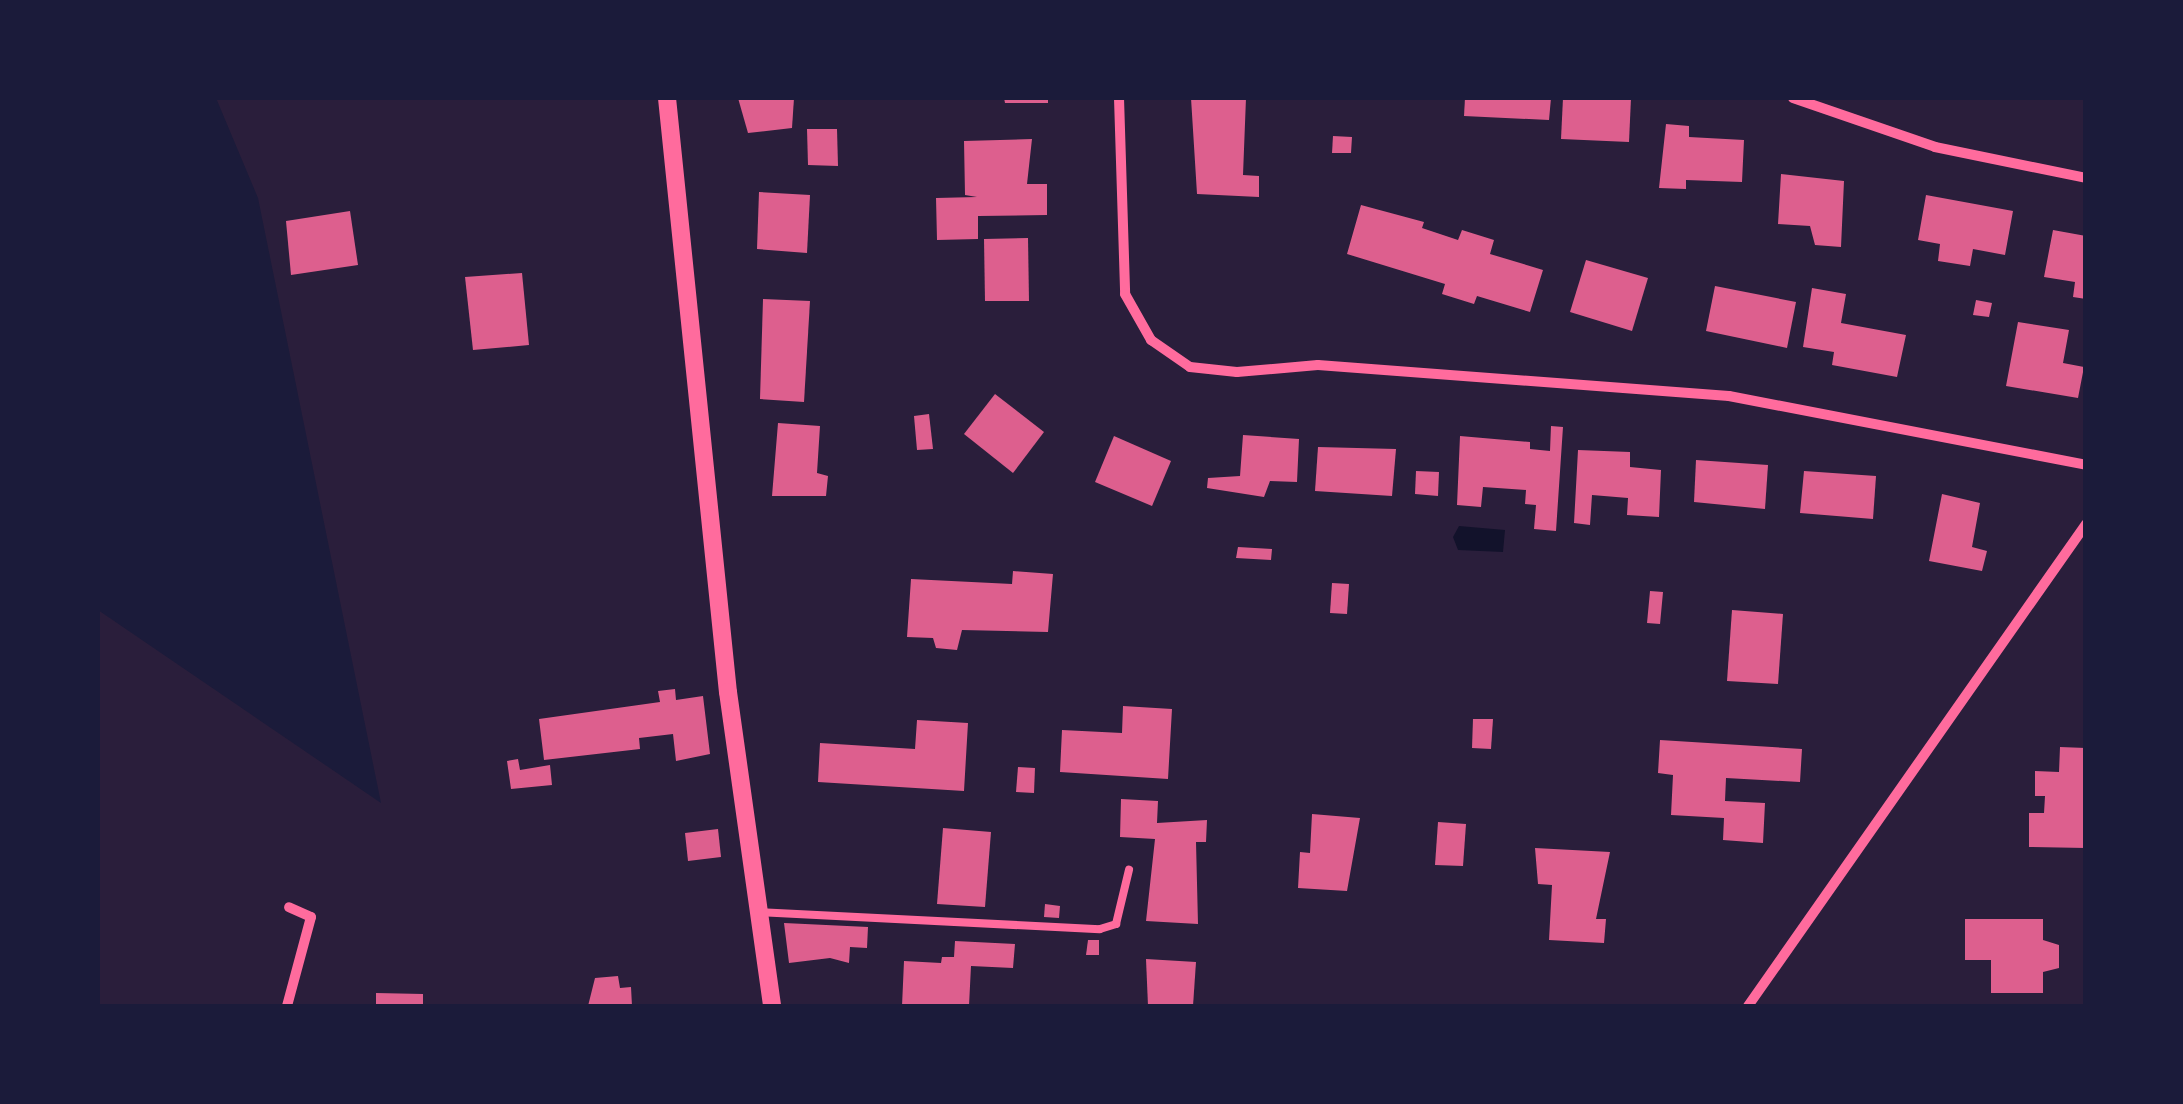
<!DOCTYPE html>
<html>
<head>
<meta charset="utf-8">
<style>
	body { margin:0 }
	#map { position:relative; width:2183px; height:1104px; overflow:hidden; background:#1b1b3a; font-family:"IBM Plex Serif",serif }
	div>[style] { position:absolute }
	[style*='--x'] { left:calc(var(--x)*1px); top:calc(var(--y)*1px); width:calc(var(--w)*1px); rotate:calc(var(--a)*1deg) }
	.green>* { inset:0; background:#2a1e3b }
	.water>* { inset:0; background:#12122b }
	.building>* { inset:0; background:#dd5f8e }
	.service>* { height:8px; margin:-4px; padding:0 4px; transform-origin:4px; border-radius:4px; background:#ff6b9d }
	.minor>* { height:10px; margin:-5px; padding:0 5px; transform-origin:5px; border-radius:5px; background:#ff6b9d }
	.tertiary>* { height:18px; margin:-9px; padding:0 9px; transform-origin:9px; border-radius:9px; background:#ff6b9d }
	span { translate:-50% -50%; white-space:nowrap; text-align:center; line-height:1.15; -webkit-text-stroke:9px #1b1b3a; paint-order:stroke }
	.frame { position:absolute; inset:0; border:100px solid #1b1b3a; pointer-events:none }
</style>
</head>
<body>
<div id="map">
	<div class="green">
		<div style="clip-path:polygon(216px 98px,2085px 98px,2085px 1006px,98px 1006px,98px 610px,381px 803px,258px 198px)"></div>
	</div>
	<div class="water">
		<div style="clip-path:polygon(1459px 526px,1505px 530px,1503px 552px,1458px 550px,1453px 537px)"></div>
	</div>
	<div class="building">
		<div style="clip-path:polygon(738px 98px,794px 98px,792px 128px,748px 133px)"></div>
		<div style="clip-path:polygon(1004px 98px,1048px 98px,1048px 103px,1005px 103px)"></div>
		<div style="clip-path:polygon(1191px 98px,1246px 98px,1243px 175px,1259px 176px,1259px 197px,1197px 194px)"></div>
		<div style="clip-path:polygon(1465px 98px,1551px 98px,1549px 120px,1464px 116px)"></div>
		<div style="clip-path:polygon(1563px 98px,1631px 98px,1629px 142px,1561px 139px)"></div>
		<div style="clip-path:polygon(1666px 124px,1689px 126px,1689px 137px,1744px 140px,1742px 182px,1686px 180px,1686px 189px,1659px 188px)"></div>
		<div style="clip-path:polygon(807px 129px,837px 129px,838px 166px,808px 165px)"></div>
		<div style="clip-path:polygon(1333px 136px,1352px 137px,1351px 153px,1332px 153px)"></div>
		<div style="clip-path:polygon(1032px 139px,1027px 184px,1047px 184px,1047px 215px,978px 216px,978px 239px,937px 240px,936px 198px,977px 197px,965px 195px,964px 141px)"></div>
		<div style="clip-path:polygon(1781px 174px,1844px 181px,1841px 247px,1815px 245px,1810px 226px,1778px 224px)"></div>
		<div style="clip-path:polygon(759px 192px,810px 195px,807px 253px,757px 249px)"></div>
		<div style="clip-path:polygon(1926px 195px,2013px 211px,2005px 255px,1973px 249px,1970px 266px,1938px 261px,1940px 244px,1918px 240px)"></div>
		<div style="clip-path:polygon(1361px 205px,1424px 222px,1422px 228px,1458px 240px,1462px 230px,1494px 240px,1490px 254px,1543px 270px,1530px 312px,1477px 296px,1474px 304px,1442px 294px,1445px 284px,1347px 254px)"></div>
		<div style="clip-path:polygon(350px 211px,358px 265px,291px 275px,286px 221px)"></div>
		<div style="clip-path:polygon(2053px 230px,2086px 236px,2086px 299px,2073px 297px,2075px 282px,2044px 277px)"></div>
		<div style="clip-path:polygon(1028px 238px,1029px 301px,985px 301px,984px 239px)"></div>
		<div style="clip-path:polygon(1586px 260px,1648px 278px,1632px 331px,1570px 312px)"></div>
		<div style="clip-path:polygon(522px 273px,529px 345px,473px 350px,465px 277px)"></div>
		<div style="clip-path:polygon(1715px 286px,1796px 302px,1787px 348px,1706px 331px)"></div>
		<div style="clip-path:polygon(1812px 288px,1846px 294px,1841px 323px,1906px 335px,1897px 377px,1832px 365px,1834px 352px,1803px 347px)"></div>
		<div style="clip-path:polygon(763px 299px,810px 301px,804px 402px,760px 399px)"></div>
		<div style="clip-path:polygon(1976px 300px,1992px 303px,1989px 317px,1973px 315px)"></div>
		<div style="clip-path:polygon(2018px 322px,2069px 330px,2063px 363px,2084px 367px,2078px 398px,2006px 386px)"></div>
		<div style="clip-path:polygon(995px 394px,1044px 432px,1013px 473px,964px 434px)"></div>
		<div style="clip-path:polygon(929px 414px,933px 449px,917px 450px,914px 416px)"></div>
		<div style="clip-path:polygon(778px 423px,820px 426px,817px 473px,828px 476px,826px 496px,772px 496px)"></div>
		<div style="clip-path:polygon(1551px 426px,1563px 427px,1556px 531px,1534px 529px,1536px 505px,1525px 504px,1526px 490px,1483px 487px,1481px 507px,1457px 505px,1460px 436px,1530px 442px,1530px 449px,1550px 451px)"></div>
		<div style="clip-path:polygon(1243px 435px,1299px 439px,1297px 482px,1270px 481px,1264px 497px,1207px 488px,1208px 478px,1240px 476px)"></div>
		<div style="clip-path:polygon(1114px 436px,1171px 461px,1152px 506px,1095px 482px)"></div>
		<div style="clip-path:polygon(1318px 447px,1396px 449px,1392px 496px,1315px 491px)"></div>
		<div style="clip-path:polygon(1578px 450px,1630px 452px,1630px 467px,1661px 470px,1659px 517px,1627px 515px,1628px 498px,1592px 495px,1590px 525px,1574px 523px)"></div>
		<div style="clip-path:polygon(1696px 460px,1768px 465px,1765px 509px,1694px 502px)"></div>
		<div style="clip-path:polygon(1416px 471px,1439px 472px,1438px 496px,1415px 494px)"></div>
		<div style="clip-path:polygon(1804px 471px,1876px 476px,1873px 519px,1800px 513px)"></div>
		<div style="clip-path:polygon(1942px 494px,1980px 503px,1972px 547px,1987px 551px,1982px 571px,1929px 561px)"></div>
		<div style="clip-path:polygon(1238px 547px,1272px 549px,1271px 560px,1236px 558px)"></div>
		<div style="clip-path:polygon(1013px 571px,1053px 574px,1048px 632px,962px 630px,957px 650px,936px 648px,933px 638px,907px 637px,911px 579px,1012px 584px)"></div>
		<div style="clip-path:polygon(1332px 583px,1349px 584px,1347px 614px,1330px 613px)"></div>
		<div style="clip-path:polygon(1650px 591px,1663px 592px,1660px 624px,1647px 623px)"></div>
		<div style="clip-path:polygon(1732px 610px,1783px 614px,1778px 684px,1727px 681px)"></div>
		<div style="clip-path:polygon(675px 689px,676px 700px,703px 696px,710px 754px,676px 761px,673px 734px,639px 738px,640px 749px,544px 760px,539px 719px,660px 702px,658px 691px)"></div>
		<div style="clip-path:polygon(1123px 706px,1172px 709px,1168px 779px,1060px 772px,1062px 730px,1122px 733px)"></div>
		<div style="clip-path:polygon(1473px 719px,1493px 719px,1491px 749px,1472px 748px)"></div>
		<div style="clip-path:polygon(917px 720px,968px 723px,964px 791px,818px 782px,820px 743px,915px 749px)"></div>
		<div style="clip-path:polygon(1660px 740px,1802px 749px,1800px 782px,1726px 778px,1725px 801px,1765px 803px,1763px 843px,1723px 840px,1724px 818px,1671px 815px,1673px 775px,1658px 773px)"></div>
		<div style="clip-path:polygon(2060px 747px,2086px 748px,2086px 848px,2029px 847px,2029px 813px,2044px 813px,2045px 796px,2035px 796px,2035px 771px,2059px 772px)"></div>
		<div style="clip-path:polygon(518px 759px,520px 770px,550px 765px,552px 785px,511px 789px,507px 761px)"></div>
		<div style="clip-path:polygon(1018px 767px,1035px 768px,1034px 793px,1016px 792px)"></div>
		<div style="clip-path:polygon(1121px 799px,1158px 801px,1157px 823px,1207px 820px,1206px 842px,1196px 842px,1198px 924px,1146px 921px,1155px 839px,1120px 837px)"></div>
		<div style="clip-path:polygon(1312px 814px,1360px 818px,1347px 891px,1298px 888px,1300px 852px,1310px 853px)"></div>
		<div style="clip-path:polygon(1438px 822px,1466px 824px,1463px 866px,1435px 865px)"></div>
		<div style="clip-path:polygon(943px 828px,991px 832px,985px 907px,937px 904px)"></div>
		<div style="clip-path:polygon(718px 829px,721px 857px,688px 861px,685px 833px)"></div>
		<div style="clip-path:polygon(1535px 848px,1610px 852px,1596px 919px,1606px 919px,1604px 943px,1549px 940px,1552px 885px,1538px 884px)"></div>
		<div style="clip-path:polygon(1045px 904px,1060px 906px,1059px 918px,1044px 917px)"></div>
		<div style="clip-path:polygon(1965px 919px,2043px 919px,2043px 940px,2059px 945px,2059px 968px,2043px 972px,2043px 993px,1991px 993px,1991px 960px,1965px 960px)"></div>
		<div style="clip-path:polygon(784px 923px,868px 927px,867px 948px,850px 947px,849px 963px,830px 958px,789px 963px)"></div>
		<div style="clip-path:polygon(1088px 940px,1099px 940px,1099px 955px,1086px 955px)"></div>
		<div style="clip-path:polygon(955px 941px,1015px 944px,1013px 968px,971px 966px,969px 1006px,902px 1006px,904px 961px,941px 963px,942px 957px,954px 957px)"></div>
		<div style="clip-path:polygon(1146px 959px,1196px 962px,1193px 1006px,1148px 1006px)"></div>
		<div style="clip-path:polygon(618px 976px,620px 988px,631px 987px,632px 1006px,588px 1006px,595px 978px)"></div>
		<div style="clip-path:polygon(376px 993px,423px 994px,423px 1006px,376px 1006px)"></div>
	</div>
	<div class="service">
		<div style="--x:759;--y:912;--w:341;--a:2.9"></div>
		<div style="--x:1100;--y:929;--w:17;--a:-17"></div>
		<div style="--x:1116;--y:924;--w:56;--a:-76.5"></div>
	</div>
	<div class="minor">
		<div style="--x:1119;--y:98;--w:196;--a:88.2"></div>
		<div style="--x:1125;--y:294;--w:53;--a:60.5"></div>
		<div style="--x:1151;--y:340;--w:47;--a:34.7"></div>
		<div style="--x:1190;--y:367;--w:47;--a:6.1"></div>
		<div style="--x:1237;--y:372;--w:81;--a:-4.9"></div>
		<div style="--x:1318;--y:365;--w:412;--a:4.3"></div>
		<div style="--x:1729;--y:396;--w:364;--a:10.9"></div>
		<div style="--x:1793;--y:98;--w:150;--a:19"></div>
		<div style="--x:1935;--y:147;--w:154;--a:11.6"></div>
		<div style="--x:287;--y:1006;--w:92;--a:-74.9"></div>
		<div style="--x:311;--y:917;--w:24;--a:-156"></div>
		<div style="--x:1748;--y:1006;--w:589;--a:-54.96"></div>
	</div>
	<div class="tertiary">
		<div style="--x:667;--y:98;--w:597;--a:84.14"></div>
		<div style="--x:728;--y:692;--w:317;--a:82"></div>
	</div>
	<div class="frame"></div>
</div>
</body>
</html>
